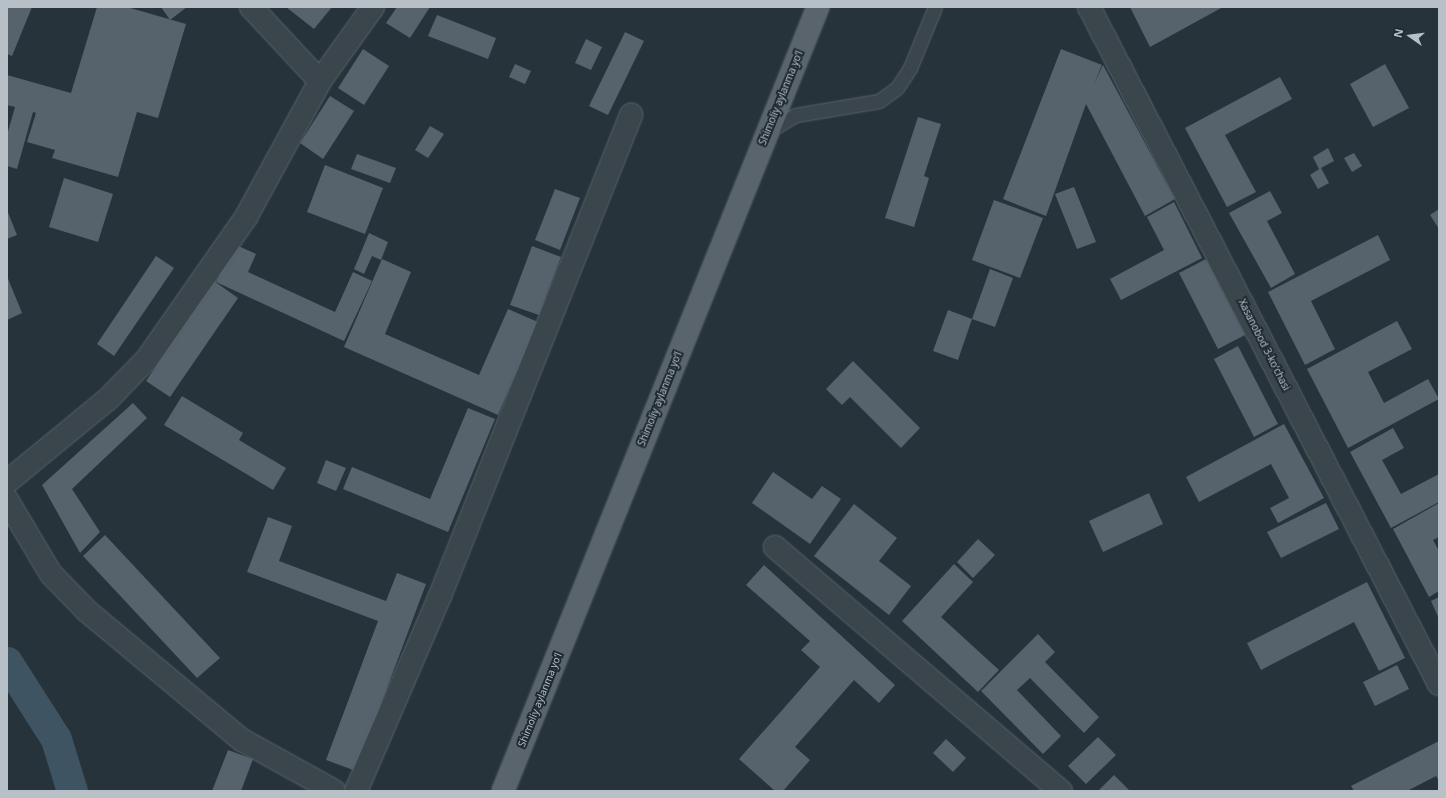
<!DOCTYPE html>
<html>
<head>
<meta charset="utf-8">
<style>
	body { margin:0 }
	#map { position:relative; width:1446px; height:798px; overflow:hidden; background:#27333b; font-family:"Noto Sans",sans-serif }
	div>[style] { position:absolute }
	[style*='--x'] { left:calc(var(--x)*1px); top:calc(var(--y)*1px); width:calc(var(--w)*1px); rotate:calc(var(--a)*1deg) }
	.canal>* { height:31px; margin:-15.5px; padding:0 15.5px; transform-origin:15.5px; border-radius:15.5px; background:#3f5462 }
	.building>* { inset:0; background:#56626c }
	.roads { filter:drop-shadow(0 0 1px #59636a) drop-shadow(0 0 1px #59636a) }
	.service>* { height:13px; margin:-6.5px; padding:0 6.5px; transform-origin:6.5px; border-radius:6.5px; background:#3b454c }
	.minor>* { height:22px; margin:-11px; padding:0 11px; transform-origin:11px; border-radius:11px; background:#3b454c }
	.primary>* { height:22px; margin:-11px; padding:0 11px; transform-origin:11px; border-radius:11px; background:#59646c }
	span { translate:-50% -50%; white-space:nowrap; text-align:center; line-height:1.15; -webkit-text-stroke:4px #202a31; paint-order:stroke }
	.street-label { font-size:10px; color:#b7c0c7 }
	.frame { position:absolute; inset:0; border:8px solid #b7c0c7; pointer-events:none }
	.north { position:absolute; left:1390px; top:16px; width:40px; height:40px; -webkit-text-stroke:3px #202a31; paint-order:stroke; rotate:284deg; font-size:11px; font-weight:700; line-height:16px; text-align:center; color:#b7c0c7 }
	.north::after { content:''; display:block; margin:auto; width:14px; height:18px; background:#b7c0c7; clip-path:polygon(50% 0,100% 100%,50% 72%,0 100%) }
</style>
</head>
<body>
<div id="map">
	<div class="canal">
		<div style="--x:7;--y:662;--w:91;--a:57.5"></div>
		<div style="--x:56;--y:739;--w:54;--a:72.9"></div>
	</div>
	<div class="building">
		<div style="clip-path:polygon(7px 7px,32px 7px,12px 56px,7px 54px)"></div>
		<div style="clip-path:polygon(97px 7px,127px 7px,186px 24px,158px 118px,137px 112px,118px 177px,52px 158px,55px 150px,27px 142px,36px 113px,33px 112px,17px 169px,7px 166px,7px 135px,15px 107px,7px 105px,7px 75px,71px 93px)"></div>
		<div style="clip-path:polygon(161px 7px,187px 7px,170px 20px)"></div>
		<div style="clip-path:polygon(286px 7px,332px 7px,314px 29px)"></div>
		<div style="clip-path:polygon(397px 7px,430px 7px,410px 38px,386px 23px)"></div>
		<div style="clip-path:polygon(1130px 7px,1223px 7px,1150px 47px)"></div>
		<div style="clip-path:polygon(437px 15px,496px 38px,488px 59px,428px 36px)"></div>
		<div style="clip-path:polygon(625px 32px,644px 41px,608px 115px,589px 106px)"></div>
		<div style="clip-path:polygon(586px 39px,602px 47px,591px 70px,575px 63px)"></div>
		<div style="clip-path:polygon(363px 49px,389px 66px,364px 105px,338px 88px)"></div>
		<div style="clip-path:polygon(1061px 49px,1102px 65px,1094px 84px,1103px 65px,1175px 199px,1145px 216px,1086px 104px,1046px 216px,1003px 199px)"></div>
		<div style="clip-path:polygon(515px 64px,531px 71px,525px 84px,509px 77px)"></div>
		<div style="clip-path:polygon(1385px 64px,1409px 108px,1373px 127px,1350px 84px)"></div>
		<div style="clip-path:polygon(1280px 77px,1292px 99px,1225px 135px,1256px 192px,1227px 207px,1185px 128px)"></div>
		<div style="clip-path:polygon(330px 96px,354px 111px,323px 159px,300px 143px)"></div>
		<div style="clip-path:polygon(918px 117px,941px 124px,924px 176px,929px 178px,914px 227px,885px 218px)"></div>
		<div style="clip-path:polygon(430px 126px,444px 134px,428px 158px,415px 150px)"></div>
		<div style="clip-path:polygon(1328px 148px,1334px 161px,1321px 168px,1329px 183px,1318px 189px,1310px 175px,1319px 169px,1313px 157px)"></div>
		<div style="clip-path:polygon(1354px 153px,1362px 166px,1352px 172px,1344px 158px)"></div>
		<div style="clip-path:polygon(357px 154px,396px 168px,390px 183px,351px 169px)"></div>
		<div style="clip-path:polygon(325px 165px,383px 188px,365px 234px,307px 212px)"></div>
		<div style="clip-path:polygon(64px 178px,113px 194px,98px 242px,49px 227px)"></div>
		<div style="clip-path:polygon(1074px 187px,1096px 242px,1077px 249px,1055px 194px)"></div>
		<div style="clip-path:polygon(555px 189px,580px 198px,560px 250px,535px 240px)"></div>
		<div style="clip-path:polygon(1270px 191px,1282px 213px,1267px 221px,1295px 274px,1271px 288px,1229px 213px)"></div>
		<div style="clip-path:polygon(994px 200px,1043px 218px,1020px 278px,972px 260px)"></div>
		<div style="clip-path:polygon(1174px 202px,1202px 258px,1121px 300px,1110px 279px,1164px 250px,1147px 217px)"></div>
		<div style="clip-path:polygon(1439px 209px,1439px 229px,1430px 215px)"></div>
		<div style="clip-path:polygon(7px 210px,17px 235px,7px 239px)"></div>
		<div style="clip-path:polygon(369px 233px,388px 242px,381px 260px,372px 256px,364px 274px,354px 269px)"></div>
		<div style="clip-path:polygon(1378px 235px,1390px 260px,1311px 301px,1335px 349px,1305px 365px,1268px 292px)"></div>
		<div style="clip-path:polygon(234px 244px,256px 254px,248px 272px,335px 312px,353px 272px,372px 281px,344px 341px,216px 282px)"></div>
		<div style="clip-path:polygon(532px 246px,561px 257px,539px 315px,510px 305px)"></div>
		<div style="clip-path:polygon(156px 256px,174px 268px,114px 356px,97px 344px)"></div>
		<div style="clip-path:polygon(382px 259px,411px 272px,385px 334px,479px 375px,508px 309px,538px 322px,498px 415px,344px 347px)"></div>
		<div style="clip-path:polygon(1206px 259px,1245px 335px,1218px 349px,1179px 273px)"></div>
		<div style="clip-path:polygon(990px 269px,1013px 278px,995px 327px,972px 319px)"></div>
		<div style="clip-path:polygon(7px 276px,22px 313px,7px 320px)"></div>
		<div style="clip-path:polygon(214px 281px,238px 298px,170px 397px,146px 381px)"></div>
		<div style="clip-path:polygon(948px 310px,972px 319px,958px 360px,933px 351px)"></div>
		<div style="clip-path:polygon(1397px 321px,1412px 349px,1368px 372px,1384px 403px,1428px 379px,1439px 399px,1348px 448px,1307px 369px)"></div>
		<div style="clip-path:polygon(1238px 346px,1278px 424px,1254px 437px,1214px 359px)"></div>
		<div style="clip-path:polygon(853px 361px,920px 428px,901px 448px,850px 397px,842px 405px,826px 389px)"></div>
		<div style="clip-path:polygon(182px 396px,243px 433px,239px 440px,286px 468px,273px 490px,164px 425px)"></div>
		<div style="clip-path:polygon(133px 403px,147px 418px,72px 489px,100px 532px,80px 553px,42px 485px)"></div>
		<div style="clip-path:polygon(468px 408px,495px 419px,448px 532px,343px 489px,352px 467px,430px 499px)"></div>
		<div style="clip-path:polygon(1284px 424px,1324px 498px,1278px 523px,1270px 508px,1289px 498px,1271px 464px,1199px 502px,1186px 477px)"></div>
		<div style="clip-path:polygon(1393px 428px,1404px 448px,1382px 460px,1401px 494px,1439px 474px,1439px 502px,1391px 528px,1350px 452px)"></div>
		<div style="clip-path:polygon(326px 460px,346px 468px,336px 491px,317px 483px)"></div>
		<div style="clip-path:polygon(773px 472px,812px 499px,822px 486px,841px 499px,810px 544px,752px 503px)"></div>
		<div style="clip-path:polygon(1149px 493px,1163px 524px,1103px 552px,1089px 521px)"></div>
		<div style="clip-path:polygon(1326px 503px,1339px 529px,1281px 558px,1267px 532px)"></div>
		<div style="clip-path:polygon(1439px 503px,1439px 537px,1433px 540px,1439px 551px,1439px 591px,1429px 597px,1393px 529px)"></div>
		<div style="clip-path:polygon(854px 504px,897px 538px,879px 561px,911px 586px,889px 615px,814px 556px)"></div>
		<div style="clip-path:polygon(268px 517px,292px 526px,279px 561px,386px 601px,397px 573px,426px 584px,356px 771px,326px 760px,378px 621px,247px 572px)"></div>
		<div style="clip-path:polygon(105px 535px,220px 658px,197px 678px,83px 556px)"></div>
		<div style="clip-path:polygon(978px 539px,995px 555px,973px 578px,957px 562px)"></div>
		<div style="clip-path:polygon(954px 564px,973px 582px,941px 617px,999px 670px,978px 692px,902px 621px)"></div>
		<div style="clip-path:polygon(764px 565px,895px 685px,879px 703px,854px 680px,795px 747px,810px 760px,783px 791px,775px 791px,739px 759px,820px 667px,801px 650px,810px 641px,746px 585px)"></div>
		<div style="clip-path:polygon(1367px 582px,1405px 658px,1379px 671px,1354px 622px,1261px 670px,1247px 643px)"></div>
		<div style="clip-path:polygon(1439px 597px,1439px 619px,1431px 601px)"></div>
		<div style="clip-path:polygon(1038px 634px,1055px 652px,1045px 662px,1099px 717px,1084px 733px,1030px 678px,1017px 690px,1061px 736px,1043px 754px,981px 691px)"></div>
		<div style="clip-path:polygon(1397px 665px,1409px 689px,1375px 706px,1363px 682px)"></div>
		<div style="clip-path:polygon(1098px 737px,1116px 755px,1086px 784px,1068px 766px)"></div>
		<div style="clip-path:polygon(946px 739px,966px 758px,953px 772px,933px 753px)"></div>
		<div style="clip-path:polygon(1439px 741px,1439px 781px,1436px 776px,1407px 791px,1354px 791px,1351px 786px)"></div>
		<div style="clip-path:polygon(228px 750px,253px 759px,241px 791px,212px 791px)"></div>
		<div style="clip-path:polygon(1114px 775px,1130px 791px,1098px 791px)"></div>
	</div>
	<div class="roads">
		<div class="service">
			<div style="--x:769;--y:131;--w:31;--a:-31"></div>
			<div style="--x:796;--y:115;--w:84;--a:-9.6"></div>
			<div style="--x:879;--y:101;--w:22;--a:-36"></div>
			<div style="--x:897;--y:88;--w:24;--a:-57"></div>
			<div style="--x:910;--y:68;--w:66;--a:-67.7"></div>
		</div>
		<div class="minor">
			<div style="--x:251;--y:7;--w:101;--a:47"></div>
			<div style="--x:1089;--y:7;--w:762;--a:62.66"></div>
			<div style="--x:7;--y:482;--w:131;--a:-39.4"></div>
			<div style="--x:108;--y:399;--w:56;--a:-45.7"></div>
			<div style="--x:147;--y:359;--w:173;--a:-55.1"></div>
			<div style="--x:246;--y:217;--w:155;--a:-61.4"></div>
			<div style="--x:320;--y:81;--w:91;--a:-54.4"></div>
			<div style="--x:7;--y:500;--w:86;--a:59.3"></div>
			<div style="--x:51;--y:574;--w:52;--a:45.8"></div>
			<div style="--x:87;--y:611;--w:202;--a:39.8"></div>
			<div style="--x:242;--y:740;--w:105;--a:29"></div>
			<div style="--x:775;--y:547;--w:376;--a:40.5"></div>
			<div style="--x:356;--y:791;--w:212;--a:-66.7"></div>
			<div style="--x:440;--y:596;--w:518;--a:-68.34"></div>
		</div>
		<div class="primary">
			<div style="--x:503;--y:791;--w:845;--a:-68.11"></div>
		</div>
	</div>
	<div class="street-label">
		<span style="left:781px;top:98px;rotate:-68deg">Shimoliy aylanma yoʻl</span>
		<span style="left:1264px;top:345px;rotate:63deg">Xasanobod 3-koʻchasi</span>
		<span style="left:660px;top:399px;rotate:-68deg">Shimoliy aylanma yoʻl</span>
		<span style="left:540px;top:700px;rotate:-68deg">Shimoliy aylanma yoʻl</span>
	</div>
	<div class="frame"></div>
	<div class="north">N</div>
</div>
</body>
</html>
